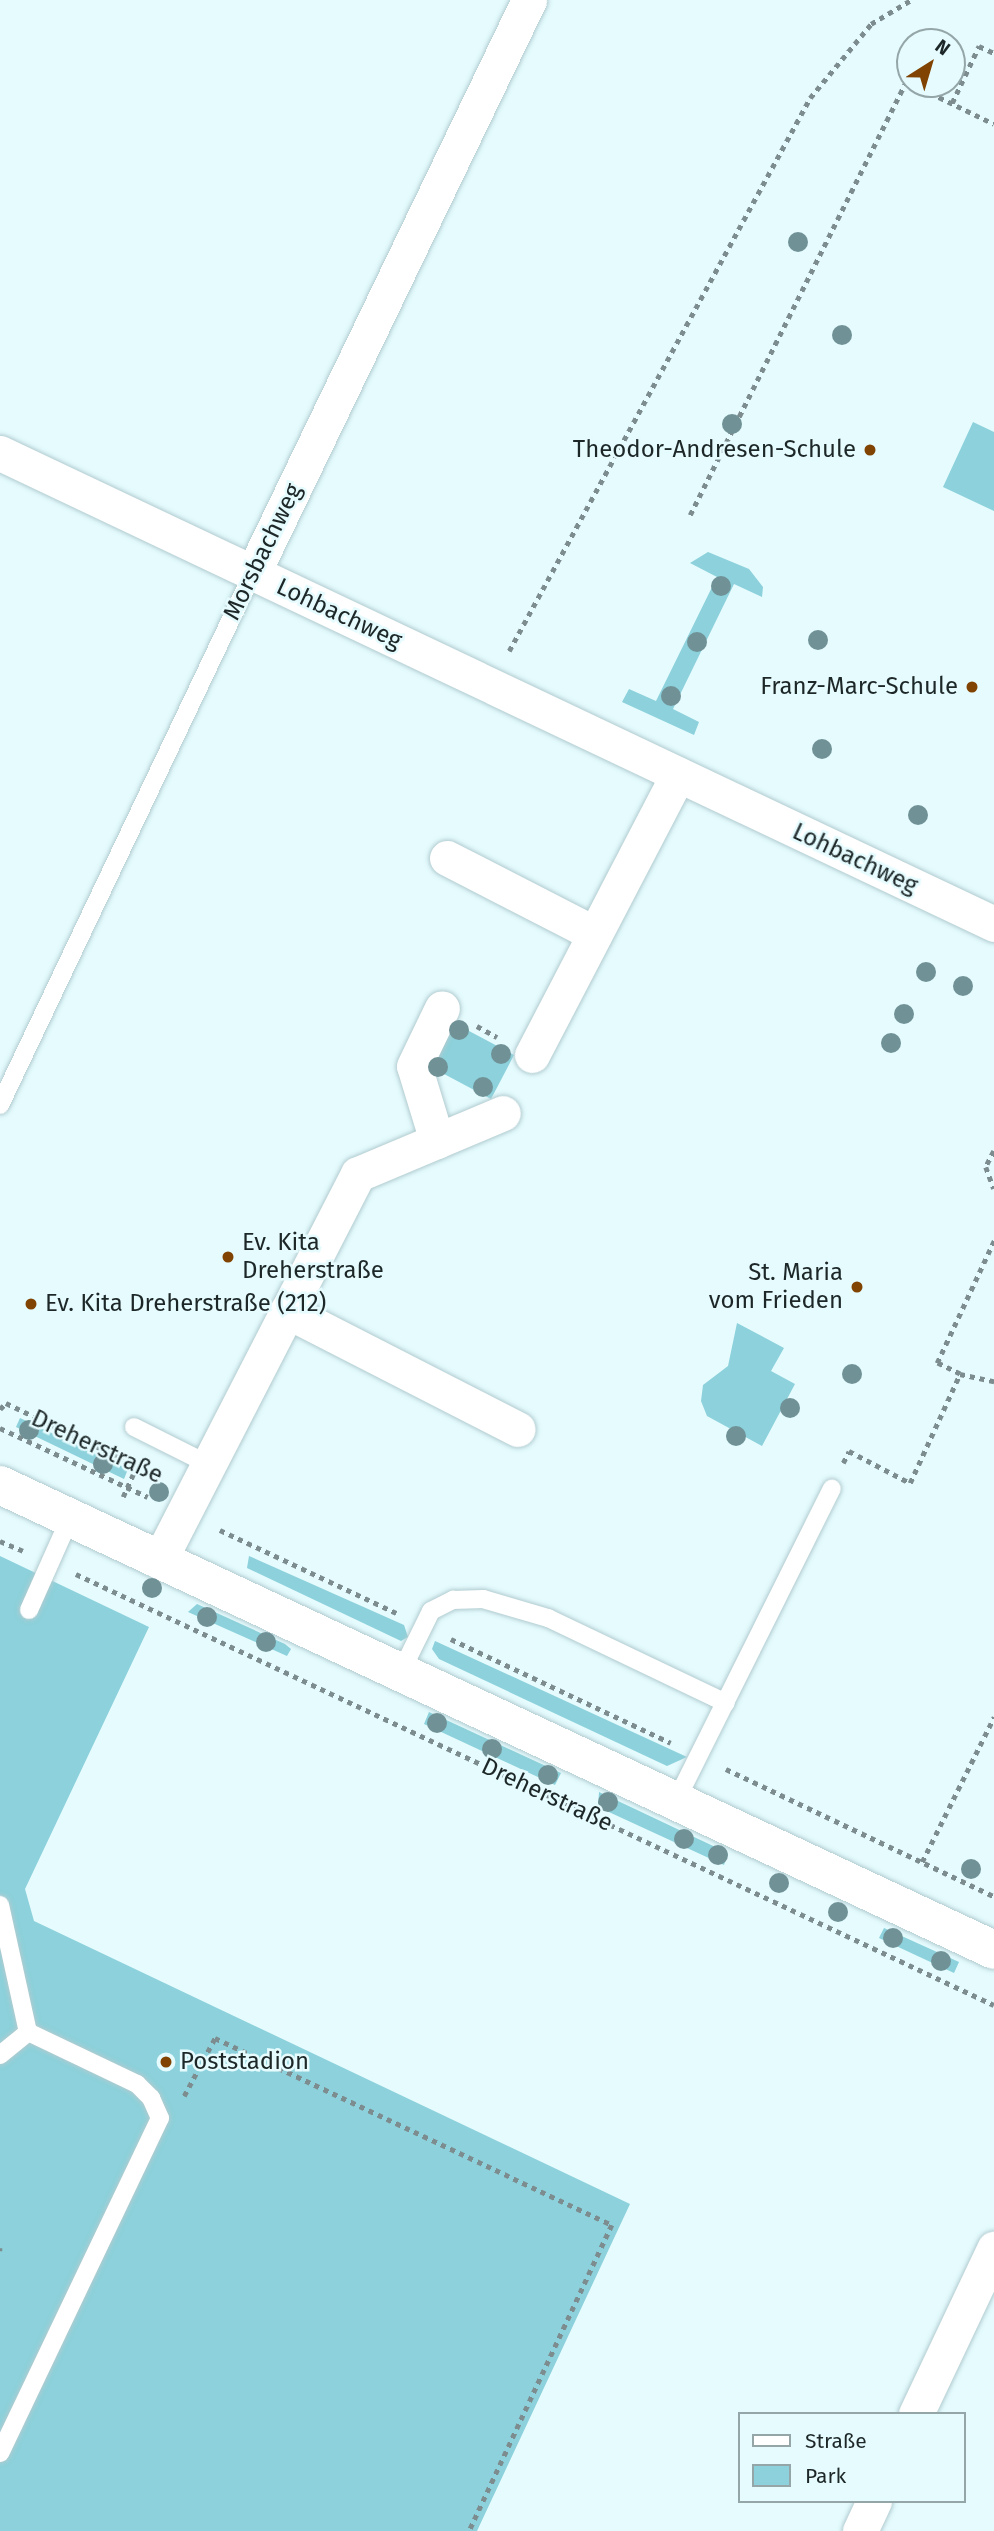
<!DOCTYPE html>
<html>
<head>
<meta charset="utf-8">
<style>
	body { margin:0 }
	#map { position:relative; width:994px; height:2531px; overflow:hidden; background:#e5fbfe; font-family:"Fira Sans",sans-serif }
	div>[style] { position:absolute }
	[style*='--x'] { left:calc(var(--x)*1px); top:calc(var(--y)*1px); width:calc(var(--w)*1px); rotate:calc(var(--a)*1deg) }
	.green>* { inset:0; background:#8cd1db }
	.path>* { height:4.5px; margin-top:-2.25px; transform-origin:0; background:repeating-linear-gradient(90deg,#7d8c8e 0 5px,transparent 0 10px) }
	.roads { filter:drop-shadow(0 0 2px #b1cbcf) drop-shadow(0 0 2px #b1cbcf) }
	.service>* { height:18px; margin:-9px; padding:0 9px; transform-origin:9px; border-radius:9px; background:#fff }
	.minor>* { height:35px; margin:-17.5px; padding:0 17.5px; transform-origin:17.5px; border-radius:17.5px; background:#fff }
	.secondary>* { height:38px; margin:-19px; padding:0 19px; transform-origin:19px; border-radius:19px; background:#fff }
	.trees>* { width:20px; height:20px; margin:-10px; border-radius:50%; background:#709297 }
	.dots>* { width:19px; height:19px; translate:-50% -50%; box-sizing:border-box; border:4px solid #e5fbfe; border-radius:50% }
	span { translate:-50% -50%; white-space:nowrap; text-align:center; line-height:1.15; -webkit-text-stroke:5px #e5fbfe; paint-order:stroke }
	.poi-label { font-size:24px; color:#1d2728 }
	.right { translate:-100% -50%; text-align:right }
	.left { translate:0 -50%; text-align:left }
	.street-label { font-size:24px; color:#1d2728 }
	.legend { position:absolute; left:738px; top:2412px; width:228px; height:91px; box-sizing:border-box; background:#e5fbfe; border:2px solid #95a6a8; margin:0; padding:9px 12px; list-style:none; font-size:21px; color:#1d2728 }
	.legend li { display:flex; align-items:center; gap:14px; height:35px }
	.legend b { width:35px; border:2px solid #95a6a8 }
	.north { position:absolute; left:896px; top:28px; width:70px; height:70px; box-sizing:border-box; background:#e5fbfe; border:2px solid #95a6a8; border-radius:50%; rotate:37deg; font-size:19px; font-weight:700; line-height:28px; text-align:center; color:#1d2728 }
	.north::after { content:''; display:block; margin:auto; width:24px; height:32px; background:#814301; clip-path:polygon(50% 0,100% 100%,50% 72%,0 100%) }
</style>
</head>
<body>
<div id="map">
	<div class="green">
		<div style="clip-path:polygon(973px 422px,994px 432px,994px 511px,943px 487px)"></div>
		<div style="clip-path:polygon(708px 552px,749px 569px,763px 587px,762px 597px,734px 584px,673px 709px,699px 722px,694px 735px,622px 702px,629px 689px,656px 701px,717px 577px,690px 563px)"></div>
		<div style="clip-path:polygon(454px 1023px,514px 1055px,491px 1099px,431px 1067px)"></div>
		<div style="clip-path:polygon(737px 1323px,784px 1348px,771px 1371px,795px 1384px,762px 1446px,707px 1416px,701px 1401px,703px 1385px,728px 1366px)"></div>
		<div style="clip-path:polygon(20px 1418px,128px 1469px,124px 1479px,16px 1427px)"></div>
		<div style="clip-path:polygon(0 1556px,149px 1627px,25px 1889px,34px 1921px,630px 2204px,477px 2531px,0 2531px)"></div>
		<div style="clip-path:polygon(249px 1556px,404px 1625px,408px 1637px,401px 1641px,247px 1568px)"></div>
		<div style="clip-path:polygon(197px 1604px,285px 1644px,291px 1649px,287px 1656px,188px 1612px)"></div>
		<div style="clip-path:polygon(435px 1641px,687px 1757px,667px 1766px,439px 1659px,432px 1649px)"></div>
		<div style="clip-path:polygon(429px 1712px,561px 1773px,555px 1785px,424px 1724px)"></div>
		<div style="clip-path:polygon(599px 1792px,728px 1853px,724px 1865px,598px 1807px)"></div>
		<div style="clip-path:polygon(884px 1928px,959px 1962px,954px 1973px,879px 1938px)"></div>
	</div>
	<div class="path">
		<div style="--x:912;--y:84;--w:91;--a:26"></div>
		<div style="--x:952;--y:103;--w:63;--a:-64.7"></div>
		<div style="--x:979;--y:46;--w:17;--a:25"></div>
		<div style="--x:690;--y:515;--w:485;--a:-63.5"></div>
		<div style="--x:906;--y:81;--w:4;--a:27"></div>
		<div style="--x:509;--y:651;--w:630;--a:-61.44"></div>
		<div style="--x:810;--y:98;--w:96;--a:-50.5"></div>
		<div style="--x:871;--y:24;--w:47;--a:-31"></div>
		<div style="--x:477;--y:1026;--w:23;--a:29"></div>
		<div style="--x:994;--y:1151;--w:18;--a:117"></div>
		<div style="--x:986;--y:1167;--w:23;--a:70"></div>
		<div style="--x:960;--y:1374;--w:35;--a:12"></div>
		<div style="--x:0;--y:1409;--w:8;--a:-45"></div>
		<div style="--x:6;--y:1403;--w:130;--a:25.6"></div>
		<div style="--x:0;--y:1428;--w:163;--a:25"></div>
		<div style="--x:843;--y:1463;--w:13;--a:-63"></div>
		<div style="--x:849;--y:1451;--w:69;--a:27.7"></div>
		<div style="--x:910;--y:1483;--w:120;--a:-65.4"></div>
		<div style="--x:960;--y:1374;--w:25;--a:-154"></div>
		<div style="--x:937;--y:1363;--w:135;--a:-65"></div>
		<div style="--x:123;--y:1497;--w:34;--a:-66"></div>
		<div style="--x:220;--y:1530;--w:195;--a:25.2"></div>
		<div style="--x:0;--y:1541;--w:25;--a:23"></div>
		<div style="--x:76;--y:1574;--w:1014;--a:25.15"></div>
		<div style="--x:451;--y:1639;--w:243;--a:25.3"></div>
		<div style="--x:726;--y:1769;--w:297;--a:25.4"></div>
		<div style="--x:922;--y:1862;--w:162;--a:-63.6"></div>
		<div style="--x:184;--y:2096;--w:66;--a:-61.9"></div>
		<div style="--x:215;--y:2038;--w:439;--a:25.2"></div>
		<div style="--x:612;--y:2225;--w:338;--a:115"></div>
		<div style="--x:0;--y:2248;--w:3;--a:90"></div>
	</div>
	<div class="roads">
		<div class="service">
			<div style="--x:0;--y:1105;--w:589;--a:-64.57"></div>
			<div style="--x:134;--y:1427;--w:83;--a:26.6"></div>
			<div style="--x:29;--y:1610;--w:101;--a:-66"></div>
			<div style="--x:401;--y:1672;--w:68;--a:-63.8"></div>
			<div style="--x:431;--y:1611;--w:25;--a:-27"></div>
			<div style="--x:453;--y:1600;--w:30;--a:-2"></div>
			<div style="--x:483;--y:1599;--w:68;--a:16.3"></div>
			<div style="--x:548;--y:1618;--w:197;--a:25.5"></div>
			<div style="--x:677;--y:1799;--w:347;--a:-63.5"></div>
			<div style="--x:0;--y:1905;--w:130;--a:77.6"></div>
			<div style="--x:28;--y:2032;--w:121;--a:25.5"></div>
			<div style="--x:137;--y:2084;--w:20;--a:45"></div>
			<div style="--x:151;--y:2098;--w:22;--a:66"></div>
			<div style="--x:160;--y:2118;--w:371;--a:115.5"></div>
			<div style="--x:0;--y:2055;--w:36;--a:-39"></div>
		</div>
		<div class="minor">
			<div style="--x:0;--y:453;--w:1100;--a:25.35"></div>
			<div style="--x:253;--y:573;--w:636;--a:-64.28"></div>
			<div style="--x:447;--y:858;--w:166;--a:27.2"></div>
			<div style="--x:532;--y:1055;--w:316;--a:-62.5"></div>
			<div style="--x:437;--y:1141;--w:78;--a:-107"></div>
			<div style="--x:414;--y:1066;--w:64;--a:-64.2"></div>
			<div style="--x:287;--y:1311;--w:259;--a:27.1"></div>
			<div style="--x:159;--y:1561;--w:435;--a:-62.8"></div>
			<div style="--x:358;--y:1174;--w:157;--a:-22.8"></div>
			<div style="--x:916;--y:2414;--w:183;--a:-64.7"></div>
			<div style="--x:860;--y:2531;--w:33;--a:-65"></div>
		</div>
		<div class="secondary">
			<div style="--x:0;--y:1485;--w:1097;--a:25.07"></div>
		</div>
	</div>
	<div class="trees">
		<div style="left:798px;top:242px"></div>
		<div style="left:842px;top:335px"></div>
		<div style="left:732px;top:424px"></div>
		<div style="left:721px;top:586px"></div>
		<div style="left:818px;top:640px"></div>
		<div style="left:697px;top:642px"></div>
		<div style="left:671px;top:696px"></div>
		<div style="left:822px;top:749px"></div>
		<div style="left:918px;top:815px"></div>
		<div style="left:926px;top:972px"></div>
		<div style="left:963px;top:986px"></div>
		<div style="left:904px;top:1014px"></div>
		<div style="left:459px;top:1030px"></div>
		<div style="left:891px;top:1043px"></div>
		<div style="left:501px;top:1054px"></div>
		<div style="left:438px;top:1067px"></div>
		<div style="left:483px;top:1087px"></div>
		<div style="left:852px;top:1374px"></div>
		<div style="left:790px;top:1408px"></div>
		<div style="left:29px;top:1430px"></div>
		<div style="left:736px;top:1436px"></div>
		<div style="left:103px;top:1464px"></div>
		<div style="left:159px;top:1492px"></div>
		<div style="left:152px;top:1588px"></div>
		<div style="left:207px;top:1617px"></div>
		<div style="left:266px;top:1642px"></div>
		<div style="left:437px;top:1723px"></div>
		<div style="left:492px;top:1749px"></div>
		<div style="left:548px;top:1775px"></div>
		<div style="left:608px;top:1802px"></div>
		<div style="left:684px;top:1839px"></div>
		<div style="left:718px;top:1855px"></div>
		<div style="left:971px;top:1869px"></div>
		<div style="left:779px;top:1883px"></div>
		<div style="left:838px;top:1912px"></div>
		<div style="left:893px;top:1938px"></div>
		<div style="left:941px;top:1961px"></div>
	</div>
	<div class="dots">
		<div style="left:870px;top:450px;background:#814301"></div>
		<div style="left:972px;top:687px;background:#814301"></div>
		<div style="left:228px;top:1257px;background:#814301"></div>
		<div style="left:857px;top:1287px;background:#814301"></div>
		<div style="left:31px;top:1304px;background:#814301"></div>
		<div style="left:166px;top:2062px;background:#814301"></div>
	</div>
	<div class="poi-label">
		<span class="right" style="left:856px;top:450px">Theodor-Andresen-Schule</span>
		<span class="right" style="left:958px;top:687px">Franz-Marc-Schule</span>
		<span class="left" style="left:242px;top:1257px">Ev. Kita<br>Dreherstraße</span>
		<span class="right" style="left:843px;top:1287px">St. Maria<br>vom Frieden</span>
		<span class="left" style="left:45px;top:1304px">Ev. Kita Dreherstraße (212)</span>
		<span class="left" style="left:180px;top:2062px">Poststadion</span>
	</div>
	<div class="street-label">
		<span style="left:263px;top:552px;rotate:-64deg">Morsbachweg</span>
		<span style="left:339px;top:614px;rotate:25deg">Lohbachweg</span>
		<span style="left:855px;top:859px;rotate:25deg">Lohbachweg</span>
		<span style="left:97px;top:1447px;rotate:25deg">Dreherstraße</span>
		<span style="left:547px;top:1795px;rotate:25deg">Dreherstraße</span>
	</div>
	<ul class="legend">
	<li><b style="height:9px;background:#fff"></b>Straße</li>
	<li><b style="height:19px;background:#8cd1db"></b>Park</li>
	</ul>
	<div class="north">N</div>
</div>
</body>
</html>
